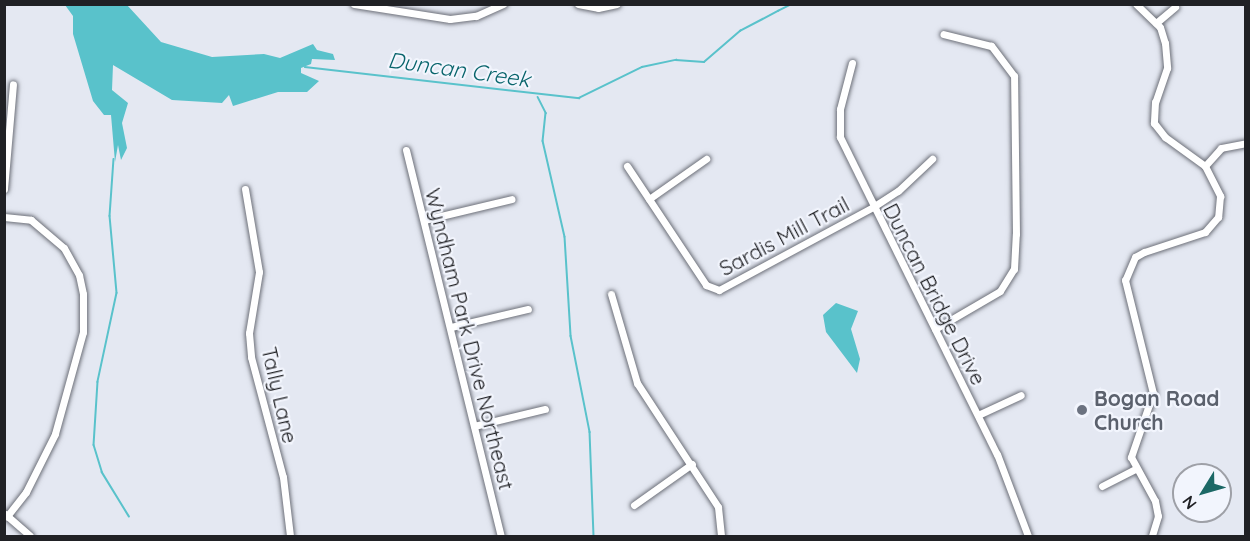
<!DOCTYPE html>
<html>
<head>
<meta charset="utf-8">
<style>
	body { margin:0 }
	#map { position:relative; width:1250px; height:541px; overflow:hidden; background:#e4e8f2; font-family:Quicksand,sans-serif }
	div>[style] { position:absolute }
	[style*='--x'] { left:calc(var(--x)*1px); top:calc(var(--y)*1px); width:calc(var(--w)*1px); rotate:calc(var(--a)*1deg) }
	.water>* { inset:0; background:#59c2cb }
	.stream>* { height:1.5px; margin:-0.75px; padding:0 0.75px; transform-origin:0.75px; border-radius:0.75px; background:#59c2cb }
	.roads { filter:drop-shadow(0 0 2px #6d7079) drop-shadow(0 0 2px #6d7079) }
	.minor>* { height:7px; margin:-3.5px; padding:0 3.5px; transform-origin:3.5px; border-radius:3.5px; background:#fff }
	.dots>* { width:16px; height:16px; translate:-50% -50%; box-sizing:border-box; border:3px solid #f2f5fd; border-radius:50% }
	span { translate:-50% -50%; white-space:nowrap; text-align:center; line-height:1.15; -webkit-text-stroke:4.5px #f2f5fd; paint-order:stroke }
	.street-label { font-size:21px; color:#202125 }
	.worship-label { font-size:21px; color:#5b616d; font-weight:700 }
	.left { translate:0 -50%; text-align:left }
	.water-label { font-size:22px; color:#08646b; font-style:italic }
	.frame { position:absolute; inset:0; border:6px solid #202125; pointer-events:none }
	.north { position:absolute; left:1172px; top:463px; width:60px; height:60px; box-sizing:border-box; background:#f2f5fd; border:2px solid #9ea0a7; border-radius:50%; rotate:233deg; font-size:16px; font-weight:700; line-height:24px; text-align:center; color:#202125 }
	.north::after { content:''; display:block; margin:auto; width:21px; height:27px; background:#1c6866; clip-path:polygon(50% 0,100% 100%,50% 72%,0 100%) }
</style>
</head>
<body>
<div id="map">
	<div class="water">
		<div style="clip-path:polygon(65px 5px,127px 5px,161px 42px,212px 57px,264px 54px,280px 58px,313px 44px,317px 50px,333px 54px,335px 60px,312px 59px,311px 64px,301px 68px,301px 73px,319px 81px,307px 92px,278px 92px,233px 106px,229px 95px,222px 103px,172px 100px,113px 65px,112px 90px,128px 103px,122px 123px,127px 148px,121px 160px,118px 145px,115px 162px,111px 115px,104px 115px,93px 101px,73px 34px,73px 16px)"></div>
		<div style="clip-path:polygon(836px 303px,858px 311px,851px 329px,860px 359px,857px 373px,826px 332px,823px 315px)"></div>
	</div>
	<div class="stream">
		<div style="--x:305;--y:67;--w:276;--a:6.5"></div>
		<div style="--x:579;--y:98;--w:70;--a:-26.2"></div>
		<div style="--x:642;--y:67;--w:35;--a:-12"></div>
		<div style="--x:676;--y:60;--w:28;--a:4"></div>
		<div style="--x:704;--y:62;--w:48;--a:-40.7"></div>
		<div style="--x:740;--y:31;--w:43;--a:-27.8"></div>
		<div style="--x:778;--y:11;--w:13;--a:-27"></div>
		<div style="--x:790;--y:5;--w:30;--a:-2"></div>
		<div style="--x:538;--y:97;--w:18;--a:63"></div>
		<div style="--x:546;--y:113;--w:28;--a:96"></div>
		<div style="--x:543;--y:141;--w:98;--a:77.1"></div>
		<div style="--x:565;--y:237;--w:99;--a:86.5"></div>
		<div style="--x:571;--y:336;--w:98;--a:78.8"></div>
		<div style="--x:590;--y:432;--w:104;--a:87.8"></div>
		<div style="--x:114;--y:159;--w:57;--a:94"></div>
		<div style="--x:110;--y:216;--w:77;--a:84.8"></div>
		<div style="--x:117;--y:293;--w:91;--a:102.1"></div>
		<div style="--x:98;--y:382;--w:63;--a:93.6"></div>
		<div style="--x:94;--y:445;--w:28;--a:73"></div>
		<div style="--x:102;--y:472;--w:52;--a:58.5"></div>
	</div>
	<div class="roads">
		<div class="minor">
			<div style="--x:354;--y:4;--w:97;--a:8.9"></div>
			<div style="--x:450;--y:19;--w:26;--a:-7"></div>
			<div style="--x:476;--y:16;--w:30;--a:-24"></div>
			<div style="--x:578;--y:4;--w:20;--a:11"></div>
			<div style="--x:598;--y:8;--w:19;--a:-12"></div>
			<div style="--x:1136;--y:4;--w:33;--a:44"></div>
			<div style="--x:1160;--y:27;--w:17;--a:73"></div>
			<div style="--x:1165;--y:43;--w:25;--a:85"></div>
			<div style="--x:1167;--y:68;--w:36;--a:109"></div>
			<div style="--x:1155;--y:102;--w:21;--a:93"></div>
			<div style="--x:1154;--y:123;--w:18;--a:52"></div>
			<div style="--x:1165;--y:137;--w:49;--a:35.9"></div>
			<div style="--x:1205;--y:166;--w:34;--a:63"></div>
			<div style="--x:1220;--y:196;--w:21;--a:95"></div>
			<div style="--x:1218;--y:217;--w:20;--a:131"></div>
			<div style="--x:1205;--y:232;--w:64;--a:161.8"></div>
			<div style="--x:1144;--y:252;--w:10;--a:151"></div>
			<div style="--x:1135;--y:257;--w:25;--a:113"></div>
			<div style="--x:1125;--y:280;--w:116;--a:76.1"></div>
			<div style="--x:1153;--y:393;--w:68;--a:109"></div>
			<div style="--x:1131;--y:457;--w:50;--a:61.4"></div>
			<div style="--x:1155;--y:501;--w:15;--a:79"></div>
			<div style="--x:1158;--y:516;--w:21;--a:107"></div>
			<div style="--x:1156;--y:23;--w:25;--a:-40"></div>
			<div style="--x:852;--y:63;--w:48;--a:104.6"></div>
			<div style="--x:840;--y:109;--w:28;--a:90"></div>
			<div style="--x:840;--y:137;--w:354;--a:63.7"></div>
			<div style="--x:997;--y:454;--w:88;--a:69.3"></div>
			<div style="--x:406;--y:150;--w:398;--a:76.2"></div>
			<div style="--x:627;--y:166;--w:143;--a:56.4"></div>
			<div style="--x:706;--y:285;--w:14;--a:21"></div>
			<div style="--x:719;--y:290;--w:175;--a:-28.3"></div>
			<div style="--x:873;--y:207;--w:30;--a:-33"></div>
			<div style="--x:898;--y:191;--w:47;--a:-43.3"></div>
			<div style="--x:1205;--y:166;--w:24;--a:-48"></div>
			<div style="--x:1221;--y:148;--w:25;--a:-11"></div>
			<div style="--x:4;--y:189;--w:105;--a:-85.1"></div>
			<div style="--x:245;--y:189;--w:84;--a:80.4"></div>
			<div style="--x:259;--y:272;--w:62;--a:99.3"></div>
			<div style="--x:249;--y:333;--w:24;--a:85"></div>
			<div style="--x:251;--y:357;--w:124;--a:75.1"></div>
			<div style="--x:283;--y:477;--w:59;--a:83.2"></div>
			<div style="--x:649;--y:199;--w:70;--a:-35.1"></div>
			<div style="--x:4;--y:217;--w:27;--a:6"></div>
			<div style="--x:31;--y:220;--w:43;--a:40.3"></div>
			<div style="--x:64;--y:248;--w:31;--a:61"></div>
			<div style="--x:79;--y:275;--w:19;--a:78"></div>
			<div style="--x:83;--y:294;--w:38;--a:90"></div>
			<div style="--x:83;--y:332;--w:106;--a:105.4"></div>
			<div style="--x:55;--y:434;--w:65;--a:116.6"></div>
			<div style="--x:26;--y:492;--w:31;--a:128"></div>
			<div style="--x:424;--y:220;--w:90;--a:-13.4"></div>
			<div style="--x:611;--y:294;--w:93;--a:73.7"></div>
			<div style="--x:637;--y:383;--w:148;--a:56.8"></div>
			<div style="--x:718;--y:507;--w:29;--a:84"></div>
			<div style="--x:451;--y:327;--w:79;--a:-13.2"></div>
			<div style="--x:935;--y:329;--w:75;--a:-30.3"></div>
			<div style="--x:1000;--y:291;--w:26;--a:-58"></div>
			<div style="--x:1014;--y:269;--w:35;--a:-87"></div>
			<div style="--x:1016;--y:234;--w:158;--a:-90.7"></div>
			<div style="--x:1014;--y:76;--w:38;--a:-127"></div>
			<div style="--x:991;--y:46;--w:49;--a:-166"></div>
			<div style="--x:978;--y:415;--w:47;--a:-24.9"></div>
			<div style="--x:474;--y:426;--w:73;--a:-13.5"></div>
			<div style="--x:1102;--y:486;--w:37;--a:-27"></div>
			<div style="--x:634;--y:505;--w:71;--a:-35.3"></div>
			<div style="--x:5;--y:514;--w:33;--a:41"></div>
		</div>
	</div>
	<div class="dots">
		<div style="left:1082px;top:410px;background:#6b7280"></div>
	</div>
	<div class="street-label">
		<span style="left:784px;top:236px;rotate:-28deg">Sardis Mill Trail</span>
		<span style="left:935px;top:294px;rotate:63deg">Duncan Bridge Drive</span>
		<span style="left:470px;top:339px;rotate:76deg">Wyndham Park Drive Northeast</span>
		<span style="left:280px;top:395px;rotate:77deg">Tally Lane</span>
	</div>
	<div class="worship-label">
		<span class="left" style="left:1094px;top:410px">Bogan Road<br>Church</span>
	</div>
	<div class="water-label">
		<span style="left:459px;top:70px;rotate:8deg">Duncan Creek</span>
	</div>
	<div class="frame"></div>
	<div class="north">N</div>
</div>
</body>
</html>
